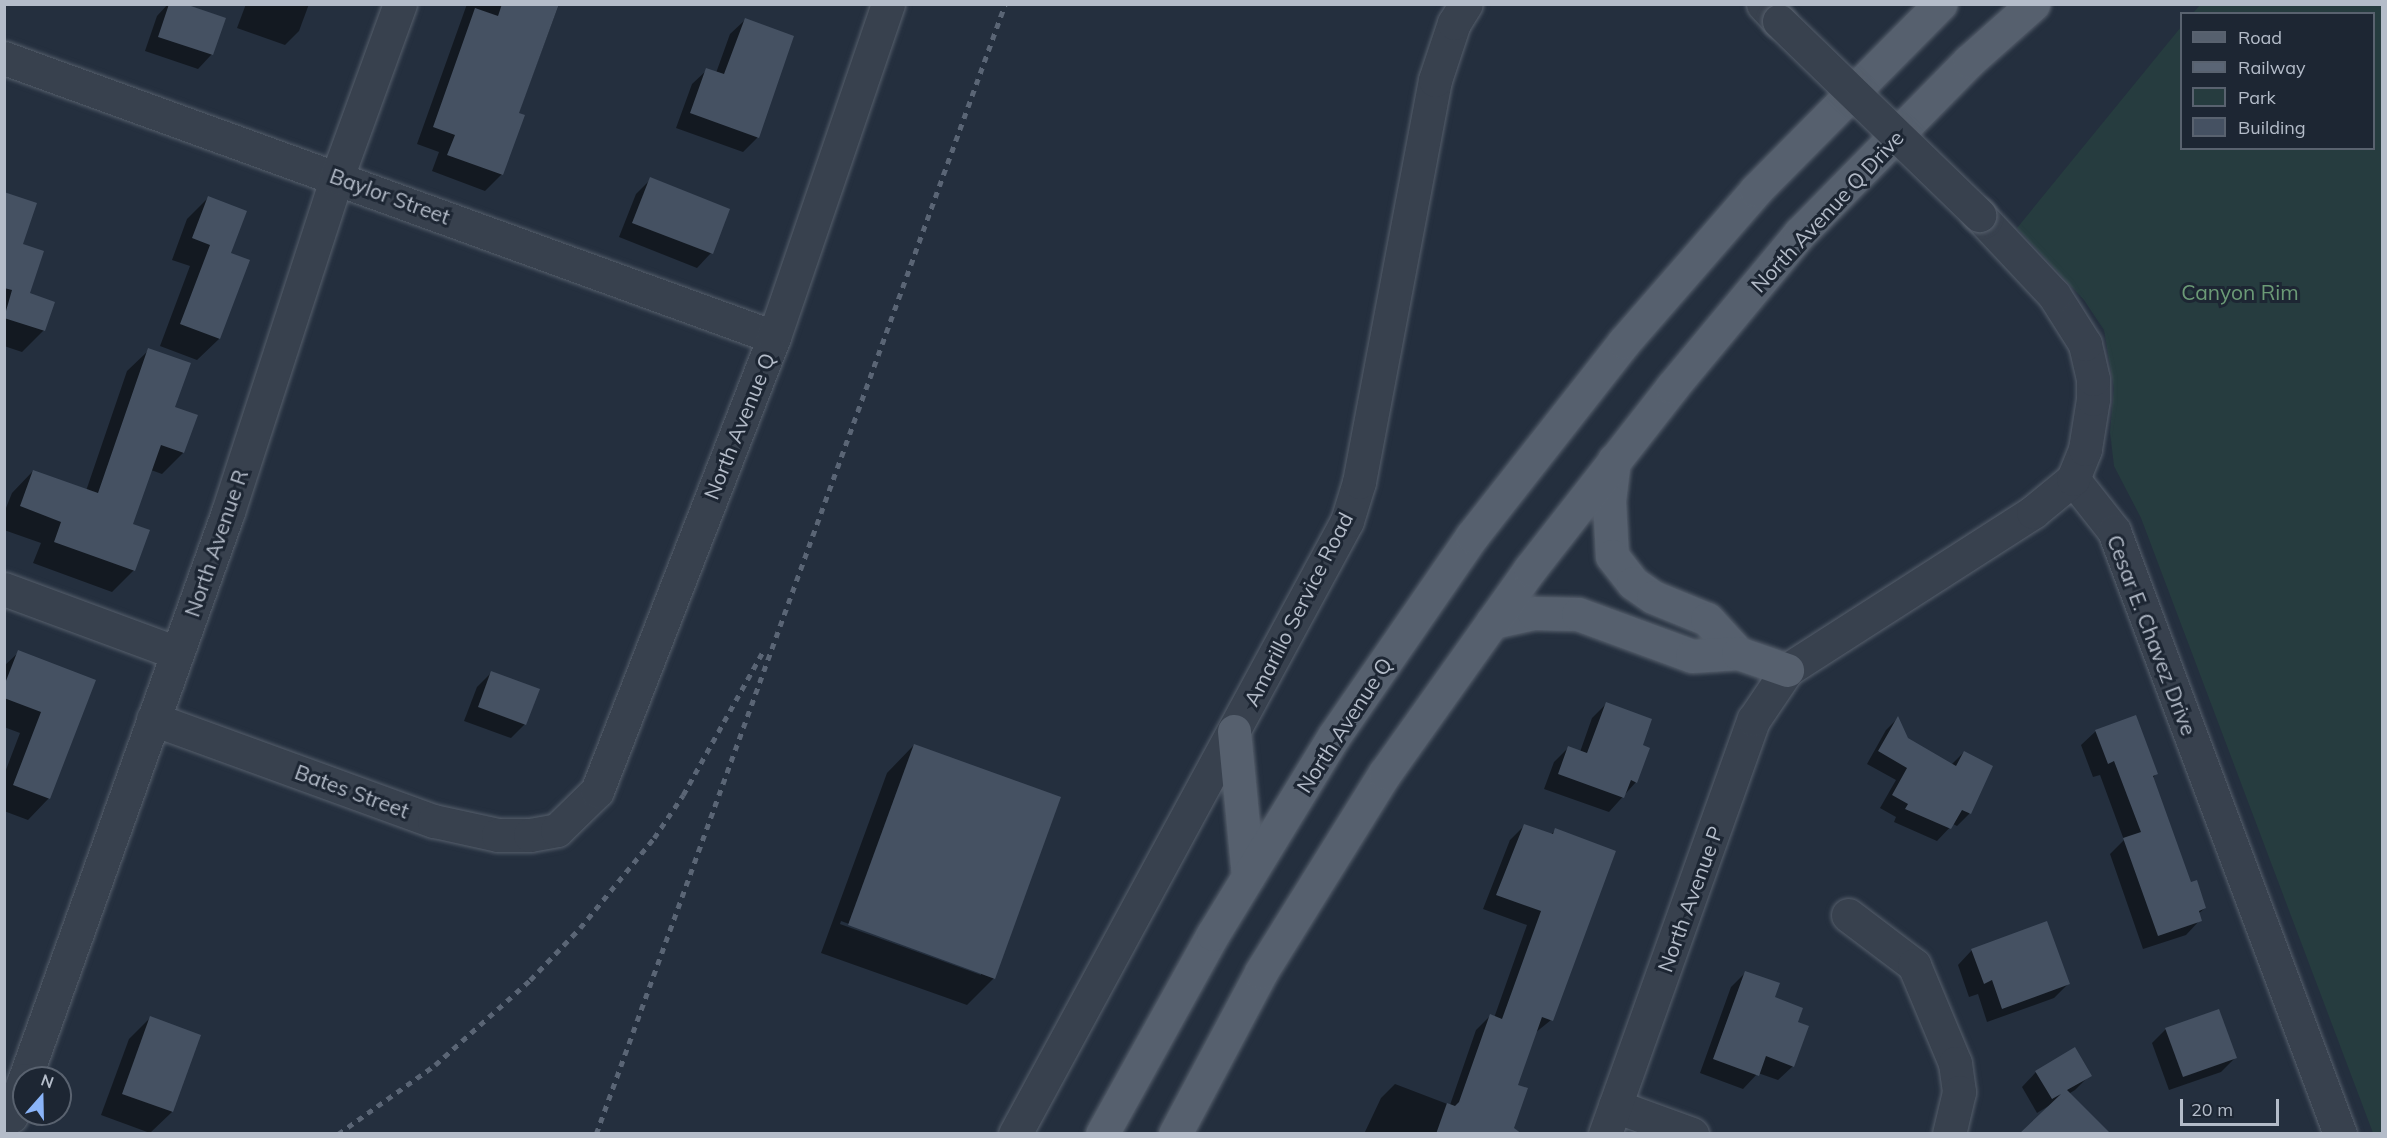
<!DOCTYPE html>
<html>
<head>
<meta charset="utf-8">
<style>
	body { margin:0 }
	#map { position:relative; width:2387px; height:1138px; overflow:hidden; background:#242f3e; font-family:Mulish,sans-serif }
	div>[style] { position:absolute }
	[style*='--x'] { left:calc(var(--x)*1px); top:calc(var(--y)*1px); width:calc(var(--w)*1px); rotate:calc(var(--a)*1deg) }
	.green>* { inset:0; background:#263c3f }
	.shadow>* { inset:0; background:#0007 }
	.building>* { inset:0; background:#455162 }
	.roads { filter:drop-shadow(0 0 2px #565f6c) drop-shadow(0 0 2px #565f6c) }
	.minor>* { height:33px; margin:-16.5px; padding:0 16.5px; transform-origin:16.5px; border-radius:16.5px; background:#38414e }
	.tertiary>* { height:33px; margin:-16.5px; padding:0 16.5px; transform-origin:16.5px; border-radius:16.5px; background:#38414e }
	.primary>* { height:33px; margin:-16.5px; padding:0 16.5px; transform-origin:16.5px; border-radius:16.5px; background:#56606e }
	.rail>* { height:4.5px; margin-top:-2.25px; transform-origin:0; background:repeating-linear-gradient(90deg,#5a6575 0 6px,transparent 0 12px) }
	.bridges { filter:drop-shadow(0 0 2px #565f6c) drop-shadow(0 0 2px #565f6c) }
	.tertiary-bridge>* { height:33px; margin:-16.5px; padding:0 16.5px; transform-origin:16.5px; border-radius:16.5px; background:#38414e }
	span { translate:-50% -50%; white-space:nowrap; text-align:center; line-height:1.15; -webkit-text-stroke:6px #1d2633; paint-order:stroke }
	.street-label { font-size:21px; color:#b4bcc9 }
	.park-label { font-size:21px; color:#6b9a76 }
	.frame { position:absolute; inset:0; border:6px solid #b4bcc9; pointer-events:none }
	.legend { position:absolute; left:2180px; top:12px; width:195px; height:138px; box-sizing:border-box; background:#1d2633; border:2px solid #59626f; margin:0; padding:8px 10px; list-style:none; font-size:18px; color:#b4bcc9 }
	.legend li { display:flex; align-items:center; gap:12px; height:30px }
	.legend b { width:30px; border:2px solid #59626f }
	.north { position:absolute; left:12px; top:1066px; width:60px; height:60px; box-sizing:border-box; background:#1d2633; border:2px solid #59626f; border-radius:50%; rotate:20deg; font-size:16px; font-weight:700; line-height:24px; text-align:center; color:#b4bcc9 }
	.north::after { content:''; display:block; margin:auto; width:21px; height:27px; background:#8ab4f8; clip-path:polygon(50% 0,100% 100%,50% 72%,0 100%) }
	.scale { position:absolute; left:2180px; top:1099px; width:99px; height:27px; box-sizing:border-box; border:3px solid #b4bcc9; border-top:0; padding-left:8px; font-size:18px; line-height:21px; white-space:nowrap; color:#b4bcc9; -webkit-text-stroke:4px #1d2633; paint-order:stroke }
</style>
</head>
<body>
<div id="map">
	<div class="green">
		<div style="clip-path:polygon(2200px 5px,2382px 5px,2382px 1133px,2373px 1133px,2141px 518px,2114px 466px,2110px 432px,2114px 388px,2104px 330px,2084px 300px,2017px 228px,2181px 27px,2182px 148px,2374px 148px,2374px 14px,2193px 13px)"></div>
	</div>
	<div class="shadow">
		<div style="clip-path:polygon(168px 4px,181px 4px,212px 54px,198px 69px,145px 51px,157px 16px)"></div>
		<div style="clip-path:polygon(246px 4px,309px 4px,299px 31px,285px 45px,237px 28px)"></div>
		<div style="clip-path:polygon(467px 4px,559px 4px,518px 114px,502px 174px,485px 191px,432px 171px,439px 152px,417px 144px)"></div>
		<div style="clip-path:polygon(745px 20px,792px 37px,757px 138px,743px 152px,676px 128px,692px 84px,707px 70px,716px 73px,730px 34px)"></div>
		<div style="clip-path:polygon(651px 179px,711px 253px,697px 268px,619px 237px,636px 194px)"></div>
		<div style="clip-path:polygon(4px 193px,21px 245px,28px 294px,44px 330px,22px 352px,4px 346px)"></div>
		<div style="clip-path:polygon(209px 197px,230px 254px,219px 339px,197px 360px,160px 346px,190px 266px,172px 260px,187px 219px)"></div>
		<div style="clip-path:polygon(149px 350px,173px 408px,183px 453px,162px 474px,151px 470px,131px 525px,134px 570px,112px 592px,33px 563px,41px 543px,4px 530px,4px 513px,12px 493px,33px 471px,86px 491px,127px 371px)"></div>
		<div style="clip-path:polygon(19px 652px,94px 681px,49px 798px,28px 820px,4px 811px,4px 775px,20px 733px,4px 727px,4px 666px)"></div>
		<div style="clip-path:polygon(491px 673px,525px 724px,511px 738px,464px 721px,477px 687px)"></div>
		<div style="clip-path:polygon(1606px 704px,1641px 746px,1636px 782px,1609px 812px,1544px 789px,1554px 762px,1568px 748px,1580px 752px,1592px 718px)"></div>
		<div style="clip-path:polygon(1897px 719px,1907px 739px,1951px 765px,1964px 752px,1991px 767px,1969px 814px,1957px 826px,1953px 824px,1937px 841px,1894px 822px,1896px 817px,1880px 808px,1896px 780px,1867px 764px,1886px 730px)"></div>
		<div style="clip-path:polygon(2096px 731px,2156px 774px,2152px 779px,2190px 884px,2205px 908px,2198px 914px,2200px 920px,2186px 935px,2143px 949px,2110px 854px,2124px 840px,2100px 775px,2093px 777px,2081px 745px)"></div>
		<div style="clip-path:polygon(evenodd,914px 745px,994px 978px,967px 1005px,821px 953px,887px 773px,914px 745px,841px 921px,981px 972px,981px 975px,840px 924px,841px 921px)"></div>
		<div style="clip-path:polygon(1524px 826px,1550px 835px,1556px 830px,1551px 1020px,1535px 1033px,1516px 1086px,1511px 1134px,1364px 1134px,1381px 1098px,1395px 1084px,1450px 1105px,1476px 1030px,1490px 1016px,1494px 1018px,1527px 925px,1483px 909px,1510px 840px)"></div>
		<div style="clip-path:polygon(1972px 950px,2068px 984px,2054px 998px,1987px 1022px,1978px 994px,1969px 997px,1958px 965px)"></div>
		<div style="clip-path:polygon(1746px 972px,1796px 1023px,1793px 1066px,1778px 1080px,1758px 1073px,1743px 1089px,1700px 1073px,1731px 987px)"></div>
		<div style="clip-path:polygon(150px 1018px,199px 1036px,172px 1112px,150px 1133px,101px 1115px,129px 1039px)"></div>
		<div style="clip-path:polygon(2166px 1029px,2236px 1057px,2221px 1072px,2169px 1090px,2152px 1043px)"></div>
		<div style="clip-path:polygon(2074px 1049px,2090px 1075px,2075px 1090px,2037px 1113px,2022px 1087px,2036px 1072px)"></div>
	</div>
	<div class="building">
		<div style="clip-path:polygon(169px 4px,185px 4px,226px 18px,213px 55px,158px 37px)"></div>
		<div style="clip-path:polygon(502px 4px,559px 4px,519px 113px,525px 115px,503px 175px,447px 155px,455px 135px,433px 127px,475px 8px,498px 16px)"></div>
		<div style="clip-path:polygon(745px 18px,794px 36px,759px 138px,690px 113px,706px 68px,724px 74px)"></div>
		<div style="clip-path:polygon(650px 177px,730px 209px,713px 254px,632px 223px)"></div>
		<div style="clip-path:polygon(4px 192px,37px 203px,23px 244px,44px 251px,30px 293px,55px 302px,45px 331px,4px 318px,12px 290px,4px 288px)"></div>
		<div style="clip-path:polygon(208px 196px,247px 211px,231px 253px,250px 260px,220px 339px,180px 324px,210px 245px,192px 238px)"></div>
		<div style="clip-path:polygon(148px 348px,191px 363px,175px 407px,198px 415px,184px 453px,161px 445px,133px 524px,150px 530px,135px 571px,54px 542px,61px 522px,20px 506px,33px 470px,98px 493px)"></div>
		<div style="clip-path:polygon(18px 650px,96px 680px,50px 799px,13px 785px,41px 712px,4px 698px,4px 686px)"></div>
		<div style="clip-path:polygon(491px 671px,540px 689px,526px 725px,478px 707px)"></div>
		<div style="clip-path:polygon(1606px 702px,1652px 719px,1643px 745px,1650px 748px,1637px 783px,1631px 780px,1624px 798px,1558px 774px,1568px 746px,1587px 753px)"></div>
		<div style="clip-path:polygon(2136px 715px,2158px 774px,2153px 776px,2191px 882px,2197px 880px,2206px 908px,2199px 911px,2202px 921px,2158px 936px,2123px 838px,2141px 832px,2114px 761px,2108px 764px,2095px 730px)"></div>
		<div style="clip-path:polygon(1898px 716px,1908px 738px,1956px 766px,1964px 751px,1993px 766px,1971px 814px,1962px 810px,1951px 829px,1905px 809px,1908px 804px,1892px 795px,1907px 768px,1878px 751px)"></div>
		<div style="clip-path:polygon(914px 744px,1061px 797px,995px 979px,848px 925px)"></div>
		<div style="clip-path:polygon(1524px 824px,1553px 834px,1555px 828px,1616px 851px,1553px 1021px,1542px 1017px,1518px 1085px,1528px 1088px,1514px 1128px,1522px 1134px,1436px 1134px,1447px 1103px,1455px 1106px,1459px 1102px,1490px 1014px,1502px 1019px,1541px 911px,1496px 895px)"></div>
		<div style="clip-path:polygon(2047px 921px,2070px 984px,2002px 1009px,1992px 980px,1984px 984px,1971px 949px)"></div>
		<div style="clip-path:polygon(1745px 971px,1780px 983px,1775px 997px,1803px 1008px,1798px 1022px,1809px 1026px,1794px 1067px,1766px 1056px,1759px 1076px,1713px 1059px)"></div>
		<div style="clip-path:polygon(2219px 1009px,2237px 1058px,2183px 1077px,2165px 1028px)"></div>
		<div style="clip-path:polygon(150px 1016px,201px 1035px,173px 1112px,122px 1094px)"></div>
		<div style="clip-path:polygon(2075px 1047px,2092px 1076px,2067px 1090px,2111px 1134px,2019px 1134px,2061px 1094px,2052px 1099px,2035px 1071px)"></div>
	</div>
	<div class="roads">
		<div class="minor">
			<div style="--x:4;--y:58;--w:819;--a:19.92"></div>
			<div style="--x:4;--y:589;--w:184;--a:20.3"></div>
			<div style="--x:153;--y:719;--w:299;--a:20"></div>
			<div style="--x:434;--y:821;--w:66;--a:12.3"></div>
			<div style="--x:498;--y:835;--w:32;--a:0"></div>
			<div style="--x:530;--y:835;--w:27;--a:-10"></div>
			<div style="--x:557;--y:830;--w:56;--a:-44.3"></div>
			<div style="--x:597;--y:791;--w:487;--a:-68.7"></div>
			<div style="--x:774;--y:337;--w:352;--a:-71.1"></div>
			<div style="--x:1848;--y:915;--w:83;--a:37.1"></div>
			<div style="--x:1914;--y:965;--w:106;--a:67.3"></div>
			<div style="--x:1955;--y:1063;--w:29;--a:82"></div>
			<div style="--x:1959;--y:1092;--w:43;--a:103.4"></div>
			<div style="--x:25;--y:1078;--w:601;--a:-70.27"></div>
			<div style="--x:228;--y:512;--w:352;--a:-72"></div>
			<div style="--x:337;--y:177;--w:184;--a:-70"></div>
			<div style="--x:1615;--y:1106;--w:82;--a:20"></div>
			<div style="--x:4;--y:1114;--w:7;--a:16"></div>
			<div style="--x:11;--y:1116;--w:38;--a:-70"></div>
			<div style="--x:1015;--y:1134;--w:697;--a:-61.56"></div>
			<div style="--x:1347;--y:521;--w:41;--a:-72.9"></div>
			<div style="--x:1359;--y:482;--w:409;--a:-79.3"></div>
			<div style="--x:1435;--y:80;--w:60;--a:-71.6"></div>
			<div style="--x:1454;--y:23;--w:22;--a:-58"></div>
		</div>
		<div class="tertiary">
			<div style="--x:1763;--y:4;--w:23;--a:47"></div>
			<div style="--x:2073;--y:479;--w:66;--a:51.7"></div>
			<div style="--x:2114;--y:531;--w:644;--a:69.45"></div>
			<div style="--x:1605;--y:1134;--w:441;--a:-70.3"></div>
			<div style="--x:1754;--y:719;--w:59;--a:-56"></div>
			<div style="--x:1787;--y:670;--w:292;--a:-32.7"></div>
			<div style="--x:2033;--y:512;--w:52;--a:-39.5"></div>
			<div style="--x:2073;--y:479;--w:32;--a:-68"></div>
			<div style="--x:2085;--y:449;--w:51;--a:-80.9"></div>
			<div style="--x:2093;--y:399;--w:20;--a:-90"></div>
			<div style="--x:2093;--y:379;--w:36;--a:-103"></div>
			<div style="--x:2085;--y:344;--w:58;--a:-122.3"></div>
			<div style="--x:2054;--y:295;--w:110;--a:-133.2"></div>
		</div>
		<div class="primary">
			<div style="--x:1614;--y:460;--w:41;--a:97"></div>
			<div style="--x:1609;--y:501;--w:55;--a:86.9"></div>
			<div style="--x:1612;--y:556;--w:34;--a:52"></div>
			<div style="--x:1633;--y:583;--w:24;--a:35"></div>
			<div style="--x:1653;--y:597;--w:58;--a:22.2"></div>
			<div style="--x:1707;--y:619;--w:46;--a:47.6"></div>
			<div style="--x:1492;--y:622;--w:43;--a:-12.1"></div>
			<div style="--x:1534;--y:613;--w:44;--a:1.3"></div>
			<div style="--x:1578;--y:614;--w:121;--a:20.2"></div>
			<div style="--x:1692;--y:656;--w:46;--a:-3.7"></div>
			<div style="--x:1738;--y:653;--w:52;--a:19.1"></div>
			<div style="--x:1234;--y:731;--w:146;--a:84.5"></div>
			<div style="--x:1102;--y:1134;--w:229;--a:-61"></div>
			<div style="--x:1213;--y:934;--w:232;--a:-58.6"></div>
			<div style="--x:1334;--y:736;--w:243;--a:-55.4"></div>
			<div style="--x:1472;--y:536;--w:246;--a:-51.9"></div>
			<div style="--x:1624;--y:342;--w:201;--a:-49"></div>
			<div style="--x:1756;--y:190;--w:262;--a:-45.3"></div>
			<div style="--x:1175;--y:1134;--w:183;--a:-62"></div>
			<div style="--x:1261;--y:972;--w:234;--a:-58.1"></div>
			<div style="--x:1385;--y:773;--w:250;--a:-54.6"></div>
			<div style="--x:1530;--y:569;--w:231;--a:-52"></div>
			<div style="--x:1672;--y:387;--w:200;--a:-50.3"></div>
			<div style="--x:1800;--y:233;--w:241;--a:-45.5"></div>
			<div style="--x:1969;--y:61;--w:86;--a:-41.7"></div>
		</div>
	</div>
	<div class="rail">
		<div style="--x:338;--y:1134;--w:119;--a:-35.4"></div>
		<div style="--x:435;--y:1065;--w:127;--a:-41.8"></div>
		<div style="--x:530;--y:980;--w:72;--a:-46.1"></div>
		<div style="--x:580;--y:928;--w:117;--a:-50.6"></div>
		<div style="--x:654;--y:838;--w:52;--a:-56"></div>
		<div style="--x:683;--y:795;--w:165;--a:-60.9"></div>
		<div style="--x:596;--y:1134;--w:1202;--a:-70.1"></div>
	</div>
	<div class="bridges">
		<div class="tertiary-bridge">
			<div style="--x:1779;--y:21;--w:279;--a:44.1"></div>
		</div>
	</div>
	<div class="street-label">
		<span style="left:390px;top:196px;rotate:20deg">Baylor Street</span>
		<span style="left:1827px;top:211px;rotate:-47deg">North Avenue Q Drive</span>
		<span style="left:739px;top:426px;rotate:-68deg">North Avenue Q</span>
		<span style="left:216px;top:543px;rotate:-71deg">North Avenue R</span>
		<span style="left:1298px;top:609px;rotate:-63deg">Amarillo Service Road</span>
		<span style="left:2152px;top:635px;rotate:69deg">Cesar E. Chavez Drive</span>
		<span style="left:1344px;top:725px;rotate:-57deg">North Avenue Q</span>
		<span style="left:352px;top:791px;rotate:20deg">Bates Street</span>
		<span style="left:1690px;top:899px;rotate:-70deg">North Avenue P</span>
	</div>
	<div class="park-label">
		<span style="left:2240px;top:292px">Canyon Rim</span>
	</div>
	<div class="frame"></div>
	<ul class="legend">
	<li><b style="height:8px;background:#56606e"></b>Road</li>
	<li><b style="height:8px;background:#5a6575"></b>Railway</li>
	<li><b style="height:16px;background:#263c3f"></b>Park</li>
	<li><b style="height:16px;background:#455162"></b>Building</li>
	</ul>
	<div class="north">N</div>
	<div class="scale">20 m</div>
</div>
</body>
</html>
